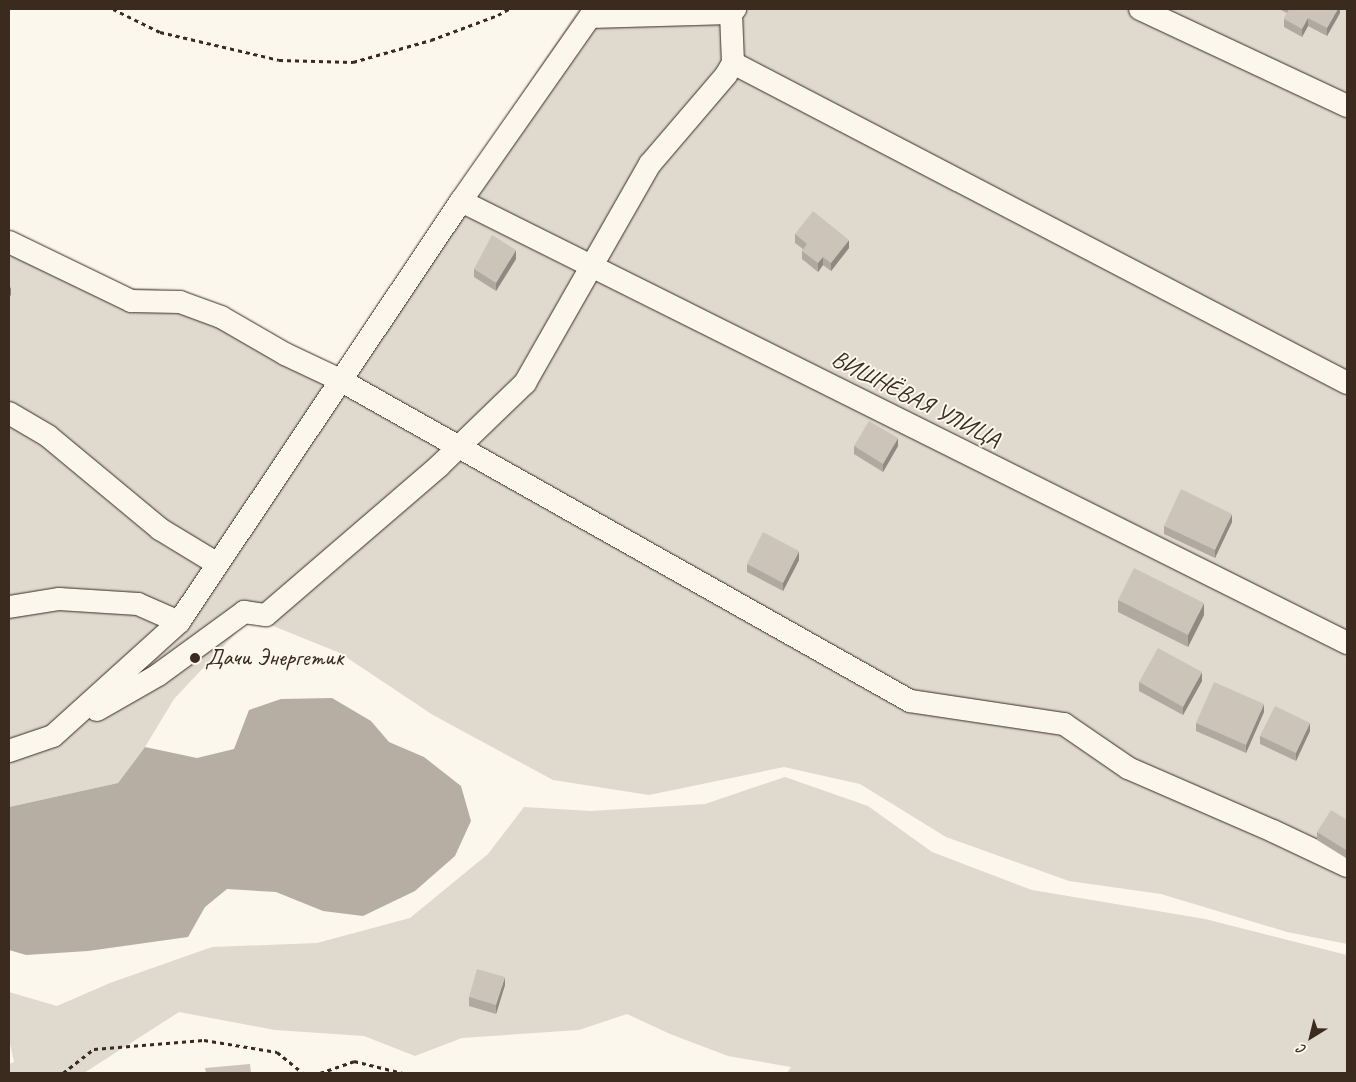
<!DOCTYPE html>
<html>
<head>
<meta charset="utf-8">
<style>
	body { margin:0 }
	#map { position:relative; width:1356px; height:1082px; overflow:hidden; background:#fbf7ec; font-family:Caveat,sans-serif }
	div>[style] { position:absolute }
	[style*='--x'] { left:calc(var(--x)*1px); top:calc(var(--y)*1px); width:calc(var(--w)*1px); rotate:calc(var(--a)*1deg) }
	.green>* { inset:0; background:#dfd9ce }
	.water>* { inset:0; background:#b6aea2 }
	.path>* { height:3px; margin-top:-1.5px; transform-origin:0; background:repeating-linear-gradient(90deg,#3b2a1e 0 4px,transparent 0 8px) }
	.roads { filter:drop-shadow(0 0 1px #3b2a1e) drop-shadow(0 0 1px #3b2a1e) }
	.minor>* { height:22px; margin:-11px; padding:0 11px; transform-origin:11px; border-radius:11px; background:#fbf7ec }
	.wall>* { inset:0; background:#afa99f }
	.shaded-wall>* { inset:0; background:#8f8982 }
	.building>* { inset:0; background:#ccc4b9 }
	.dots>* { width:14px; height:14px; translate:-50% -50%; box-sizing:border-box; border:2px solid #fbf7ec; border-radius:50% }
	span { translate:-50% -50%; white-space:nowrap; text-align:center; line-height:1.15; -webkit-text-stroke:4px #fbf7ec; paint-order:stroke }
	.street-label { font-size:24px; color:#3b2a1e }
	.poi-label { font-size:24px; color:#3b2a1e }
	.left { translate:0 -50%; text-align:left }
	.frame { position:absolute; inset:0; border:10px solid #3b2a1e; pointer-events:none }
	.north { position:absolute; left:1286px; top:1012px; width:50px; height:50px; -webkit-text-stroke:4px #fbf7ec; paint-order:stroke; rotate:216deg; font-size:14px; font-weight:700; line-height:20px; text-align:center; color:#3b2a1e }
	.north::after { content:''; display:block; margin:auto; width:18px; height:22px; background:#3b2a1e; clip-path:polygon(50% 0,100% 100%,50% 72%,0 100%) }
</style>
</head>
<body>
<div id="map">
	<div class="green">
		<div style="clip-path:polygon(579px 9px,1347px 9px,1347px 944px,1287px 932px,1161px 894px,1069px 881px,946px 837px,860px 784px,784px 767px,649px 795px,553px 780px,433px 715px,340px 653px,251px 617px,174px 699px,145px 747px,118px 783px,9px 807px,9px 230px,130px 288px,157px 289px,209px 303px,335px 370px)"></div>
		<div style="clip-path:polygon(785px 777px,868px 806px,932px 852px,1032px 890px,1205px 919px,1347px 955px,1347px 1073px,787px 1073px,791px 1067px,728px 1056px,670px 1034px,627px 1014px,579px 1030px,462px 1038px,415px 1056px,364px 1036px,275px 1030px,179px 1012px,84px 1073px,9px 1073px,9px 1064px,14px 1062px,9px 1039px,9px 992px,57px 1006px,110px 983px,212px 947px,317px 943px,410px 918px,488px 854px,524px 807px,591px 811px,705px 804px)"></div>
	</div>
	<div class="water">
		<div style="clip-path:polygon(332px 698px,371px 721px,389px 742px,424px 757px,461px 786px,471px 821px,455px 856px,415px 891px,363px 916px,323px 911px,276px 892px,227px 889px,205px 907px,188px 937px,88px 951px,26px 955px,9px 950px,9px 807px,118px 783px,145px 747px,197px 758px,234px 749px,249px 710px,281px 699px)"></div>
	</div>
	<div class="path">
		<div style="--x:113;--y:9;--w:52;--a:26.1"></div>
		<div style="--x:160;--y:32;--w:122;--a:13.2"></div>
		<div style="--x:279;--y:60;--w:74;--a:1.5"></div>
		<div style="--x:353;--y:62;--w:81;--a:-15.8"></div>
		<div style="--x:431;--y:40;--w:72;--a:-20.5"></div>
		<div style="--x:498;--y:15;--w:13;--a:-29"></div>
		<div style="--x:63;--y:1073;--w:39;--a:-38"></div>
		<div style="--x:94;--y:1049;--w:110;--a:-4.7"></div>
		<div style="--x:204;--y:1040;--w:74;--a:9.3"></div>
		<div style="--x:277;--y:1052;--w:33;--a:39"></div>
		<div style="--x:320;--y:1073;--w:36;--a:-19"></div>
		<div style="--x:354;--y:1061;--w:50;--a:13.8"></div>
	</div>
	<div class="roads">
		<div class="minor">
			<div style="--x:1140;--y:9;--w:229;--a:25.1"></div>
			<div style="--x:731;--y:13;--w:50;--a:87.7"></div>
			<div style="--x:733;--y:63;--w:692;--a:27.53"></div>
			<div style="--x:461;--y:201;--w:990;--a:26.51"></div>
			<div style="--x:9;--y:242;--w:136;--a:25.8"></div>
			<div style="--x:131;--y:301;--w:49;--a:1.2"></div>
			<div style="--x:180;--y:302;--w:44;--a:20.1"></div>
			<div style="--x:221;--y:317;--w:74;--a:30"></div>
			<div style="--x:285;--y:354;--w:61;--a:25.3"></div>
			<div style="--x:340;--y:380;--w:654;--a:29.39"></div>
			<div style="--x:910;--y:701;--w:156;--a:8.5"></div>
			<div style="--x:1064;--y:724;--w:78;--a:34.5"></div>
			<div style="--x:1128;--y:768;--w:158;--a:23.5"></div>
			<div style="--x:1273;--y:831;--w:82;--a:25.3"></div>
			<div style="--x:9;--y:413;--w:45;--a:30.5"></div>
			<div style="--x:48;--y:436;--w:146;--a:39.7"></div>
			<div style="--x:160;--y:529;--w:66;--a:31.3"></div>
			<div style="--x:9;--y:607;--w:51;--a:-9.1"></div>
			<div style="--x:59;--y:599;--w:79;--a:3.6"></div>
			<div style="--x:138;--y:604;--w:45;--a:23.7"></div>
			<div style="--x:97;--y:710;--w:70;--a:-29.8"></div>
			<div style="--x:158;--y:675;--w:107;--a:-36.2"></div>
			<div style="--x:244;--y:612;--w:22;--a:8"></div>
			<div style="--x:266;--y:615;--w:228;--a:-40.7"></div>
			<div style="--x:439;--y:466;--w:120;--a:-44"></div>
			<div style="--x:525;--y:383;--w:252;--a:-60.3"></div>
			<div style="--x:650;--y:164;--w:117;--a:-49.5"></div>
			<div style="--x:726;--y:75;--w:14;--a:-60"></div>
			<div style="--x:9;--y:751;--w:46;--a:-18.8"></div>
			<div style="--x:53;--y:736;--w:170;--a:-42.1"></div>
			<div style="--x:179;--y:622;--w:507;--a:-56.18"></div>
			<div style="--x:461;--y:201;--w:225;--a:-55"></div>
			<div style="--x:590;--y:17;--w:141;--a:-1.6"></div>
			<div style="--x:731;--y:13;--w:6;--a:-45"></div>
		</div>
	</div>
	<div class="wall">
		<div style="clip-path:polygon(1279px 9px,1340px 9px,1340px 13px,1327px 36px,1308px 26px,1302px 37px,1284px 27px,1284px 19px,1287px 13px)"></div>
		<div style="clip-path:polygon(795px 234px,849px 248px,831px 271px,823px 265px,818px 272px,802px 259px,802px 251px,803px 249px,795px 243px)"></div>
		<div style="clip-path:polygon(516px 259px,496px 291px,474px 277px,474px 269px)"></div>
		<div style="clip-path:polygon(854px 446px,898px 446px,883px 472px,854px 454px)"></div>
		<div style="clip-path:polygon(1232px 522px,1215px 558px,1164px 534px,1164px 526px)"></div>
		<div style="clip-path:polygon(799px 560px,783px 591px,747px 572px,747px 564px)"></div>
		<div style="clip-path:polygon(1118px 600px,1204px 615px,1188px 647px,1118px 612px)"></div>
		<div style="clip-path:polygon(1202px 681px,1183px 715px,1139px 691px,1139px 682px)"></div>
		<div style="clip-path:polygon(1264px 712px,1246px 753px,1196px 731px,1196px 723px)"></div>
		<div style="clip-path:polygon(1310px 731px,1296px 761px,1260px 744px,1260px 736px)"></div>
		<div style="clip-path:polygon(1347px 820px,1346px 858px,1317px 840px,1317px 832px)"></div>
		<div style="clip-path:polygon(505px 985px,496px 1014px,469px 1006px,469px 997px)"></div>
	</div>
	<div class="shaded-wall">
		<div style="clip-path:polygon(1338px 9px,1340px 9px,1340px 13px,1327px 36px,1327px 28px)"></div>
		<div style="clip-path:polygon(1308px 18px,1308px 26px,1302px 37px,1302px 29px)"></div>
		<div style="clip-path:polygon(849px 240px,849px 248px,831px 271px,831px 263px)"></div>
		<div style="clip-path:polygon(516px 250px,516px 259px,496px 291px,496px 283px)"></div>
		<div style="clip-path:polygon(823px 257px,823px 265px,818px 272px,818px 263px)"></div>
		<div style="clip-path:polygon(11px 287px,11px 295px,9px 298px,9px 290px)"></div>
		<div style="clip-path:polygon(898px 438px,898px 446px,883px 472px,883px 464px)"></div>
		<div style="clip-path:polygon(1232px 514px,1232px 522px,1215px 558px,1215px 550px)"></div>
		<div style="clip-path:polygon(799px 551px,799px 560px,783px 591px,783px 583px)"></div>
		<div style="clip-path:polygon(1204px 603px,1204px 615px,1188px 647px,1188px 635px)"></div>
		<div style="clip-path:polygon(1202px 672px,1202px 681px,1183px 715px,1183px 707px)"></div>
		<div style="clip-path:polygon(1264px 704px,1264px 712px,1246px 753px,1246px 745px)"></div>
		<div style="clip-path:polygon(1310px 723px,1310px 731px,1296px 761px,1296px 753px)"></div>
		<div style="clip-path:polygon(1347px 847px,1347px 856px,1346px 858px,1346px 850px)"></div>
		<div style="clip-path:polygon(505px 977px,505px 985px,496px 1014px,496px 1005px)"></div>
	</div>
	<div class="building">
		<div style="clip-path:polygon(1289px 9px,1338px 9px,1327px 28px,1308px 18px,1302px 29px,1284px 19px)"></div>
		<div style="clip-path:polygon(813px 211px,849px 240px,831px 263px,823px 257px,818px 263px,802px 251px,807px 244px,795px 234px)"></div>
		<div style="clip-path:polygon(492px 235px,516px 250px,496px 283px,474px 269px)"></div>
		<div style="clip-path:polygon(869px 421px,898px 438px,883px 464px,854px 446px)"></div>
		<div style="clip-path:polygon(1181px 489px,1232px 514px,1215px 550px,1164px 526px)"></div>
		<div style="clip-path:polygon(763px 532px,799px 551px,783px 583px,747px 564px)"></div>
		<div style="clip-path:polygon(1134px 568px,1204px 603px,1188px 635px,1118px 600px)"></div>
		<div style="clip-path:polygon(1158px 648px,1202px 672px,1183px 707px,1139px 682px)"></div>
		<div style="clip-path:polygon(1214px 682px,1264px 704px,1246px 745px,1196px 723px)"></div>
		<div style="clip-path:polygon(1275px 706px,1310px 723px,1296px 753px,1260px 736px)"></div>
		<div style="clip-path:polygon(1331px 810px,1347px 820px,1347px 847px,1346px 850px,1317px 832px)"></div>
		<div style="clip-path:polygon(477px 969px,505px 977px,496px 1005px,469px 997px)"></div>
		<div style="clip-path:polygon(250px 1064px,251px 1073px,206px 1073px,205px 1068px)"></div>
	</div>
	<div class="dots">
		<div style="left:195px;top:658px;background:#3b2a1e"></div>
	</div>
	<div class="street-label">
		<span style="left:916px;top:399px;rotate:27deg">ВИШНЁВАЯ УЛИЦА</span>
	</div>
	<div class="poi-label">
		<span class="left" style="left:205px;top:658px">Дачи Энергетик</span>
	</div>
	<div class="frame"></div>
	<div class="north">С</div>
</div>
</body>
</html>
